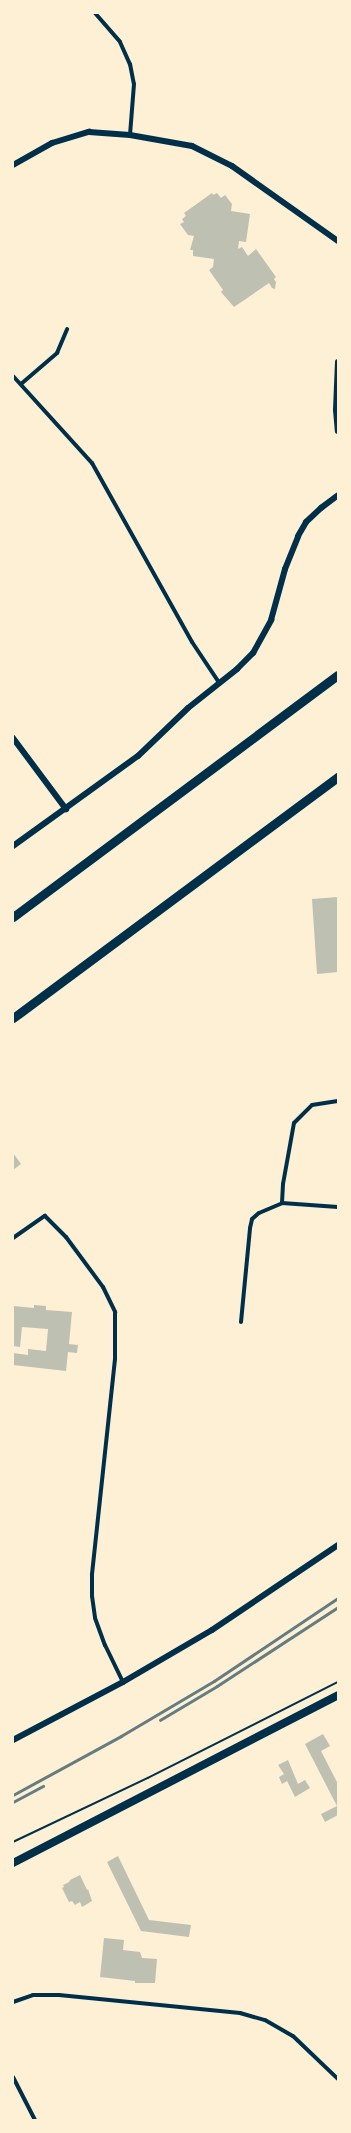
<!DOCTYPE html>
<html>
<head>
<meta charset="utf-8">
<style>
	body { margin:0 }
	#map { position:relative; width:351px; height:2133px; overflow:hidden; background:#fdf0d5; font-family:"Exo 2",sans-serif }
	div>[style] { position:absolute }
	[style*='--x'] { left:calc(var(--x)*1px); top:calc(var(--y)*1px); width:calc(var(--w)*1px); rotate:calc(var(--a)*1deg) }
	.building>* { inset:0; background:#bec0b2 }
	.path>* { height:1.5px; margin:-0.75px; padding:0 0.75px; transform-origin:0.75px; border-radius:0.75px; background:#003049 }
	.minor>* { height:4px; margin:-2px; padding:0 2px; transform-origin:2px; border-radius:2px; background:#003049 }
	.tertiary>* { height:6px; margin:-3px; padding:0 3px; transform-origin:3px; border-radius:3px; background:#003049 }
	.primary>* { height:8px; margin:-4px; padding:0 4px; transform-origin:4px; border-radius:4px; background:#003049 }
	.motorway>* { height:9px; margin:-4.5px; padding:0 4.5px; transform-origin:4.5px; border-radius:4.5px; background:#003049 }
	.rail>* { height:2.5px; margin:-1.25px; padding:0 1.25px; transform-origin:1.25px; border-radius:1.25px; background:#657d81 }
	span { translate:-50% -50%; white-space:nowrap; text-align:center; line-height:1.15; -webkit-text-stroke:3px #fdf0d5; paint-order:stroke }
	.frame { position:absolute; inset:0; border:14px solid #fdf0d5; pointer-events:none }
</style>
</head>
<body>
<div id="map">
	<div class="building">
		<div style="clip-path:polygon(212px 193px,213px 195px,217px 193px,221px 198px,225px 195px,232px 204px,231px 211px,250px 214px,246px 242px,239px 241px,238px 249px,242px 247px,248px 256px,256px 249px,276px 277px,274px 279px,276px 282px,275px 289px,272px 288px,269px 283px,234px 307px,221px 292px,223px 290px,209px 270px,213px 267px,214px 259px,193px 256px,193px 250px,190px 250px,194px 236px,188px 235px,180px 224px,184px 222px,182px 219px,186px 216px,184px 213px)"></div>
		<div style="clip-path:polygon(338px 897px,338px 972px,317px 974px,312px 899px)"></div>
		<div style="clip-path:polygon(13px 1153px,21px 1164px,13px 1170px)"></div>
		<div style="clip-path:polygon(34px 1305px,46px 1306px,46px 1310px,72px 1312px,69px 1344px,78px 1345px,77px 1353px,68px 1352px,66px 1371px,13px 1365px,13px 1353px,28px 1355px,28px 1349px,46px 1351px,48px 1329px,22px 1327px,20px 1347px,13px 1346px,13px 1306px,34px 1308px)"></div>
		<div style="clip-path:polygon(323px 1734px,330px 1746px,321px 1751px,338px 1784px,338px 1815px,325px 1822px,321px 1814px,337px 1806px,305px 1744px)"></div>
		<div style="clip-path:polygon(288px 1760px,298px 1784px,305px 1780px,310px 1788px,295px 1797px,287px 1781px,282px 1784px,279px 1777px,284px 1774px,278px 1765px)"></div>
		<div style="clip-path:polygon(118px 1856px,149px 1920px,191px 1925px,189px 1937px,141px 1931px,107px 1862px)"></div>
		<div style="clip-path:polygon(80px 1875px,87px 1890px,88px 1889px,92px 1901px,82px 1907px,80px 1902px,75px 1905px,72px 1901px,69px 1902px,62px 1888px,64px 1887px,63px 1885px,69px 1882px,70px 1880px)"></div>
		<div style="clip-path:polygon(104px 1938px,124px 1940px,123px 1950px,140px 1952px,142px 1958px,157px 1959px,155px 1983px,135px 1983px,135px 1981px,100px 1977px)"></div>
	</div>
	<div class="path">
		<div style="--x:13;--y:1842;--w:149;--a:-25.4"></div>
		<div style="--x:148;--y:1778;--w:213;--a:-26.8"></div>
	</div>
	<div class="minor">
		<div style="--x:95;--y:13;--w:38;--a:49"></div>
		<div style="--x:120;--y:42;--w:24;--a:66"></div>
		<div style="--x:130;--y:64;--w:20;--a:79"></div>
		<div style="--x:134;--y:84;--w:51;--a:94.5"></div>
		<div style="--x:13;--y:376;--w:118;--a:47.8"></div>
		<div style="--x:92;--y:463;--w:205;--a:60.8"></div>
		<div style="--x:192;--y:642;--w:50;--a:56.3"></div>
		<div style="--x:21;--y:384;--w:48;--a:-40.7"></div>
		<div style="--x:57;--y:353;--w:26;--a:-67"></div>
		<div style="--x:282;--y:1203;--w:19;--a:-87"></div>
		<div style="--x:283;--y:1184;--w:62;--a:-79.8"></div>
		<div style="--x:294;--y:1123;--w:25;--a:-45"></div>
		<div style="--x:312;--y:1105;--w:26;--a:-9"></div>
		<div style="--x:13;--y:1238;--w:39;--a:-35"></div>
		<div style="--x:45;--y:1216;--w:30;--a:45"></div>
		<div style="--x:66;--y:1237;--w:62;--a:53.5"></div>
		<div style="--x:103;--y:1287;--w:28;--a:64"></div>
		<div style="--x:115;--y:1312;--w:47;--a:90"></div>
		<div style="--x:115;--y:1359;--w:217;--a:96.1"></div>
		<div style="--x:92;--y:1575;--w:21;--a:90"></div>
		<div style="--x:92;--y:1596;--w:22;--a:82"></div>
		<div style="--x:95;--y:1618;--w:29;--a:70"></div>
		<div style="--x:105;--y:1645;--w:41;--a:64.1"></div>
		<div style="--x:241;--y:1322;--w:94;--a:-84.5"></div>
		<div style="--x:250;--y:1228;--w:9;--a:-77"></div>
		<div style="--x:252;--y:1219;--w:9;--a:-41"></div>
		<div style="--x:259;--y:1213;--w:25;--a:-23"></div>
		<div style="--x:282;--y:1203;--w:56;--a:4.1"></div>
		<div style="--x:13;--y:2002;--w:21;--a:-19"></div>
		<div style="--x:33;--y:1995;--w:26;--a:0"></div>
		<div style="--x:59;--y:1995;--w:182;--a:5.7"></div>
		<div style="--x:240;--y:2013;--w:26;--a:16"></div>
		<div style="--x:265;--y:2020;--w:32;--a:30"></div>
		<div style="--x:293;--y:2036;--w:62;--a:43.7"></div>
		<div style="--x:13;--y:2077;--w:48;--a:62.9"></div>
	</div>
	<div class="tertiary">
		<div style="--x:13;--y:165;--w:45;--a:-29.4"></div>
		<div style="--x:52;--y:143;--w:39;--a:-17"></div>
		<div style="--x:89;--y:132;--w:41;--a:4.2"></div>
		<div style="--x:130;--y:135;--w:63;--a:10.1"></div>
		<div style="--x:192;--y:146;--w:45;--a:26.6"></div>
		<div style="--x:232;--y:166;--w:130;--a:35.3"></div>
		<div style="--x:338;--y:362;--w:48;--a:92.4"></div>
		<div style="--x:336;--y:410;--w:21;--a:85"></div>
		<div style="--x:13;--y:738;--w:89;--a:53.3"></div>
		<div style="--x:13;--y:846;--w:154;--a:-35.8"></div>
		<div style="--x:138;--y:756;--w:69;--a:-43.8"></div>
		<div style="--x:188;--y:708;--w:63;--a:-38.5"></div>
		<div style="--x:237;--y:669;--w:23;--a:-45"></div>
		<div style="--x:253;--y:653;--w:38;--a:-61"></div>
		<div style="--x:271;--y:620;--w:53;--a:-74.6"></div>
		<div style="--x:285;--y:569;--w:35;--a:-68"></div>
		<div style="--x:298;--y:536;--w:16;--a:-60"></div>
		<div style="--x:306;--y:522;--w:21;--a:-43"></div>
		<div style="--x:321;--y:508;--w:21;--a:-37"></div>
		<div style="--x:13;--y:1740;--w:124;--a:-27.8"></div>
		<div style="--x:123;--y:1682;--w:103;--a:-30.3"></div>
		<div style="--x:212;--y:1630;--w:152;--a:-34"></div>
	</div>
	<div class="primary">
		<div style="--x:13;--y:1863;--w:366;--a:-27.3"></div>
	</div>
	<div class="motorway">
		<div style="--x:13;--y:917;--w:405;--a:-36.7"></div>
		<div style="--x:13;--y:1018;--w:405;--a:-36.6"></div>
	</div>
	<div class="rail">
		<div style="--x:160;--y:1720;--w:66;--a:-30.8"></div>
		<div style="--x:217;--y:1686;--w:145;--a:-33.1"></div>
		<div style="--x:13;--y:1795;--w:123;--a:-28.6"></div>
		<div style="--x:121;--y:1736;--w:108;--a:-30.6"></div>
		<div style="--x:214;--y:1681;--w:149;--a:-33.8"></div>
		<div style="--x:13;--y:1802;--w:34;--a:-28"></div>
	</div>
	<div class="frame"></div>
</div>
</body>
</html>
